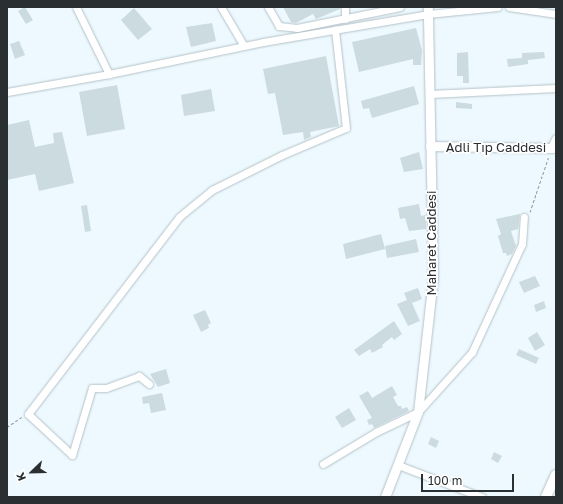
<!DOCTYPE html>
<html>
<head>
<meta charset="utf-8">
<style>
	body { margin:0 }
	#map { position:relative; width:563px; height:504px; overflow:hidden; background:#edf9fe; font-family:"Golos Text",sans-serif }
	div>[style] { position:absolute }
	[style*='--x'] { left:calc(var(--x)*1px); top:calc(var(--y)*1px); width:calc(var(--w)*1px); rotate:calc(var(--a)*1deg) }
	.building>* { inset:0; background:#ccdbe0 }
	.path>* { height:1px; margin-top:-0.5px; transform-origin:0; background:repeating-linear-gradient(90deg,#929b9f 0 3px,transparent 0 5px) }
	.roads { filter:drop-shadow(0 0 1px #b4c2c8) drop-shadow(0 0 1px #b4c2c8) }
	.minor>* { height:7px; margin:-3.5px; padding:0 3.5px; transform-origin:3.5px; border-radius:3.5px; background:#fff }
	.tertiary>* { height:9px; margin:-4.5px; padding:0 4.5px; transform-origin:4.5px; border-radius:4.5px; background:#fff }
	.secondary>* { height:10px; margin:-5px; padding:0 5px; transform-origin:5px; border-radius:5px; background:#fff }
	span { translate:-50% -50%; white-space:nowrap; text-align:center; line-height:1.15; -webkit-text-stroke:3.5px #fff; paint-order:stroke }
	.street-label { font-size:13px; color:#2a2f31 }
	.frame { position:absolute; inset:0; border:8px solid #2a2f31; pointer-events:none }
	.north { position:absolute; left:12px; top:452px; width:40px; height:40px; -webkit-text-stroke:3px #fff; paint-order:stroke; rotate:247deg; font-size:11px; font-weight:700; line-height:16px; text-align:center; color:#2a2f31 }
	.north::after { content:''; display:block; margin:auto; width:14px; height:18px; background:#2a2f31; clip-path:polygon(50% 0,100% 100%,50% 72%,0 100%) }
	.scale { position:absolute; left:421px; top:474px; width:93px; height:18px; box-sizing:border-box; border:2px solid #2a2f31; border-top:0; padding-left:5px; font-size:12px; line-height:14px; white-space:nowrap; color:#2a2f31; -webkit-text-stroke:3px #fff; paint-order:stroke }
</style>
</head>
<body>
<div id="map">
	<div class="building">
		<div style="clip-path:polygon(25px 7px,33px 20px,26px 24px,18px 11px)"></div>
		<div style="clip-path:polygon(283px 7px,340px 7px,340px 9px,316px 19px,313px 14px,296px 23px,291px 22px)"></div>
		<div style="clip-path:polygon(134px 8px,152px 29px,138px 40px,121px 20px)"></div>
		<div style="clip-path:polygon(212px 23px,216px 41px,191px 47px,186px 27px)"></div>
		<div style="clip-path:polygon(416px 28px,422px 50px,421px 65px,413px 65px,413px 59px,359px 72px,352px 42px)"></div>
		<div style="clip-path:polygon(19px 41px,25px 55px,15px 59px,10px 44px)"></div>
		<div style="clip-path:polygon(468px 52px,469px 83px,463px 83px,463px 76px,457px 76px,457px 53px)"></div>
		<div style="clip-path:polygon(544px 52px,545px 58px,528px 60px,528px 64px,508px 67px,507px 59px,522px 58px,522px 53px)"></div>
		<div style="clip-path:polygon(326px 56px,339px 126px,310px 132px,311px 137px,304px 140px,303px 132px,283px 135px,275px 93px,268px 94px,263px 69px)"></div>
		<div style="clip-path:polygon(117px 85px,125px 129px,87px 136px,79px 92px)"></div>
		<div style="clip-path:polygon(414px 86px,419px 104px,372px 118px,369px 108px,363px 109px,361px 101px)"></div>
		<div style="clip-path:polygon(211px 89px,215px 111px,184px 116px,181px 95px)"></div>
		<div style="clip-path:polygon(456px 102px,472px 104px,472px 109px,456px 108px)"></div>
		<div style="clip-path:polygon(29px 120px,35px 147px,54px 143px,53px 133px,62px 132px,74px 183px,39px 191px,35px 174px,7px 180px,7px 125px)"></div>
		<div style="clip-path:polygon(419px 152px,423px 169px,404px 172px,400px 158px)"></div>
		<div style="clip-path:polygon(419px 204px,421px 216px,426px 215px,426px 229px,409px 231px,405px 218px,400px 219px,398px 208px)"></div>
		<div style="clip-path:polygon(87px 205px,91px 231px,85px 232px,81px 206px)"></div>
		<div style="clip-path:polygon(520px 214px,518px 229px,511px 231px,516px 246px,512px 254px,507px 256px,506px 253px,503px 253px,498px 236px,501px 234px,496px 219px)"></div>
		<div style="clip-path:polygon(381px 234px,385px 249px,346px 259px,343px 244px)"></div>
		<div style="clip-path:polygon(416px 239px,419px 252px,387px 258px,385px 246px)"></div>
		<div style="clip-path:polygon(535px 276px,540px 286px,524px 293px,519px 282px)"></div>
		<div style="clip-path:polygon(418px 288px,422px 299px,412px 303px,420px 321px,408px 326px,397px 304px,407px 300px,404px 293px)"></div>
		<div style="clip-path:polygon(544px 301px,546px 308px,536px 312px,534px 305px)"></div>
		<div style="clip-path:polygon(205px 310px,211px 323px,208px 325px,209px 328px,201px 332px,193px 315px)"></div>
		<div style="clip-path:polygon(394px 321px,402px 334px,394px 340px,392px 337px,382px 345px,383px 347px,372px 353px,370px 349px,359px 356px,354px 350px)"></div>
		<div style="clip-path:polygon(537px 332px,545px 345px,535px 351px,528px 338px)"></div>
		<div style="clip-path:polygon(519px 349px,539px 358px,536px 364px,516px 355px)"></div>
		<div style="clip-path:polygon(166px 369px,170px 383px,158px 387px,150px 374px)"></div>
		<div style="clip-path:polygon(392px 386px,397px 395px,393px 397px,398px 406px,401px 406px,402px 409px,407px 407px,409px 411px,374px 428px,372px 424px,369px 425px,367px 420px,372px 418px,359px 396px,368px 391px,372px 398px)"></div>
		<div style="clip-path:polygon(162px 393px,166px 410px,151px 413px,149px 403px,143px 404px,142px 397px)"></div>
		<div style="clip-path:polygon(349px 408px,356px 420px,342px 428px,335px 417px)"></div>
		<div style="clip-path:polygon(431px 437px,439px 441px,436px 448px,428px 444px)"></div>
		<div style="clip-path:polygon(494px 452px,502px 456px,498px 463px,491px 459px)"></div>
	</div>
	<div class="path">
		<div style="--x:530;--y:212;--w:59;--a:-71.3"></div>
		<div style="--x:7;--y:427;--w:18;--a:-34"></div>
	</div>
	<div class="roads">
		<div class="minor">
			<div style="--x:76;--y:7;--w:75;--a:63.8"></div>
			<div style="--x:221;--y:7;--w:45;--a:59.5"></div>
			<div style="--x:268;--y:7;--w:22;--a:60"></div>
			<div style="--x:279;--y:26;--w:18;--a:6"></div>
			<div style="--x:297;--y:28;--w:105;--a:-11.5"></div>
			<div style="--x:345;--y:7;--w:12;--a:90"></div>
			<div style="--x:509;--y:7;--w:48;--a:8.5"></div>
			<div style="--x:7;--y:92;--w:104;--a:-10"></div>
			<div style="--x:109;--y:74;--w:157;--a:-11.7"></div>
			<div style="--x:263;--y:42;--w:167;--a:-9.6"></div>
			<div style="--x:428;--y:14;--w:70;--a:-5.7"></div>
			<div style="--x:430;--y:94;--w:126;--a:-2.7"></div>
			<div style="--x:149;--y:384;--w:13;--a:-141"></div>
			<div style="--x:139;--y:376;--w:35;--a:160"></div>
			<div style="--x:106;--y:388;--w:14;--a:180"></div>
			<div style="--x:92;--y:388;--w:70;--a:106.6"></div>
			<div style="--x:72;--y:455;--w:60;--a:-137"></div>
			<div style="--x:28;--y:414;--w:248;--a:-52.5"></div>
			<div style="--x:179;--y:217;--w:43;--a:-39.3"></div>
			<div style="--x:212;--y:190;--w:78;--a:-26.6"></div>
			<div style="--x:282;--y:155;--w:69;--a:-22.9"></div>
			<div style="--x:346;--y:128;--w:99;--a:-96.4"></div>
			<div style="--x:323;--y:464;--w:62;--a:-31.1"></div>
			<div style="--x:376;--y:432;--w:47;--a:-25.5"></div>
			<div style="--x:418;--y:412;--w:81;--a:-48"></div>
			<div style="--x:472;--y:352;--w:119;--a:-65.2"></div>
			<div style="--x:522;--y:244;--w:27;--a:-86"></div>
			<div style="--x:398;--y:465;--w:90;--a:20.9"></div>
		</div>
		<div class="tertiary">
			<div style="--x:430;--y:146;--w:122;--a:0.9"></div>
			<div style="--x:552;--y:148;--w:10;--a:-66"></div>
			<div style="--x:385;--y:497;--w:91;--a:-68.8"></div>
			<div style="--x:418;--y:412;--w:135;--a:-83.6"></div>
			<div style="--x:433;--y:278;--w:271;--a:-91.1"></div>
		</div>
		<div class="secondary">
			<div style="--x:546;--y:497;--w:24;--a:-66"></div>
		</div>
	</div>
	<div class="street-label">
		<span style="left:496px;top:147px">Adli Tıp Caddesi</span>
		<span style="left:431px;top:243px;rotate:-90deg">Maharet Caddesi</span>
	</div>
	<div class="frame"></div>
	<div class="north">K</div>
	<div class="scale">100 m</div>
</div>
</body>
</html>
